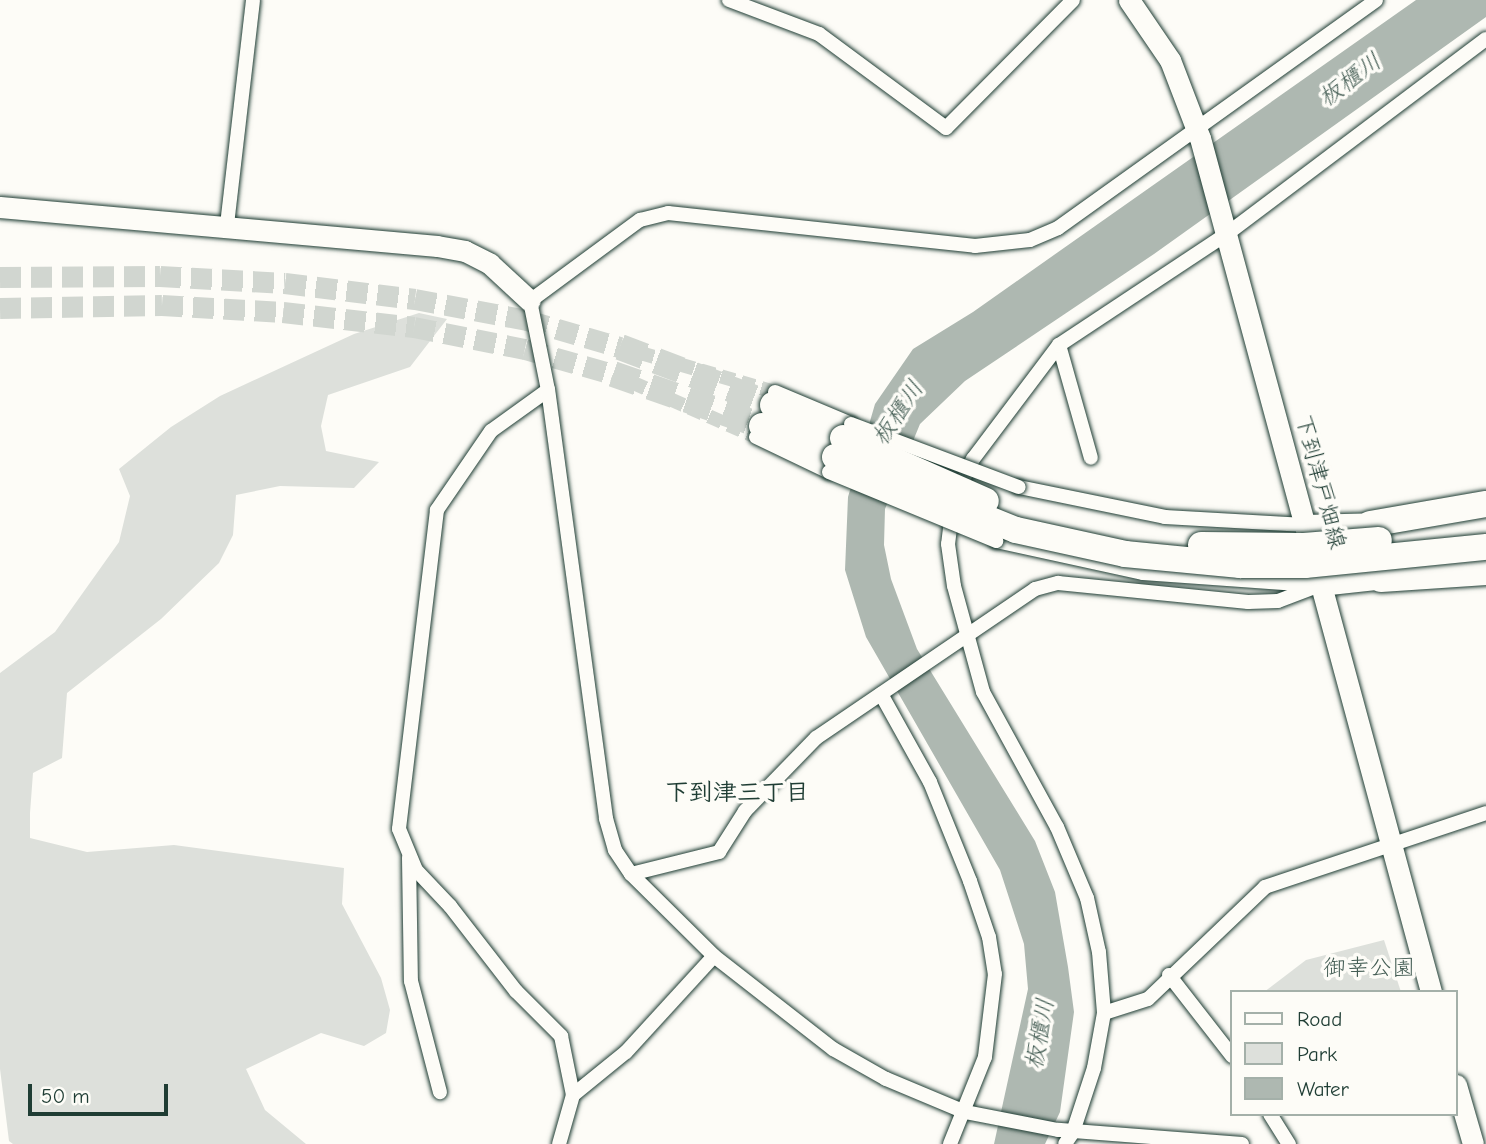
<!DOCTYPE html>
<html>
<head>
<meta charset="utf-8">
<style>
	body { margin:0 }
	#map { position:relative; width:1486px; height:1144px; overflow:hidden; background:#fdfcf7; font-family:"Comic Neue","Klee One",sans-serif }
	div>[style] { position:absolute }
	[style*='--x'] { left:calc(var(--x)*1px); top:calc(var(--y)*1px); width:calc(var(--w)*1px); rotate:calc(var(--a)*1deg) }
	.green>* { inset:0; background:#dde0db }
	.water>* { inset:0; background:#aeb8b1 }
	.street-tunnel>* { height:14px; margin-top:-7px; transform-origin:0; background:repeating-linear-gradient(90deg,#d1d6d0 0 14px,transparent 0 21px) }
	.secondary-tunnel>* { height:21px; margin-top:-10.5px; transform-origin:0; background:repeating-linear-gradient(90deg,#d1d6d0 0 21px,transparent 0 31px) }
	.highway-tunnel>* { height:26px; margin-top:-13px; transform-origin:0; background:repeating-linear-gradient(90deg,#d1d6d0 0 26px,transparent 0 39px) }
	.roads { filter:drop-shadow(0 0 2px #1f3d34) drop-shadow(0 0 2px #1f3d34) }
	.street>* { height:14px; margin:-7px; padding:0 7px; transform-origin:7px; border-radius:7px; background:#fdfcf7 }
	.secondary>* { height:21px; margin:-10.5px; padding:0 10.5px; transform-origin:10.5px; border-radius:10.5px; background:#fdfcf7 }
	.highway>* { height:26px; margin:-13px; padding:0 13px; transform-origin:13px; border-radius:13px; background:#fdfcf7 }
	.bridges { filter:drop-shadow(0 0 2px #1f3d34) drop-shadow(0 0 2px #1f3d34) }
	.street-bridge>* { height:14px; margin:-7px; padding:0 7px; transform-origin:7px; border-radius:7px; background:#fdfcf7 }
	.highway-bridge>* { height:26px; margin:-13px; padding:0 13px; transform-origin:13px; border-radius:13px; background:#fdfcf7 }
	span { translate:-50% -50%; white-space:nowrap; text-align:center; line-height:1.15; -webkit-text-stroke:7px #fdfcf7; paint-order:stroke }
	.street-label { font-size:23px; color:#1f3d34 }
	.park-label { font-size:23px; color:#455e55 }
	.water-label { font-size:24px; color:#435c53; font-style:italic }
	.neighbourhood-label { font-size:24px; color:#1f3d34; font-weight:700 }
	.legend { position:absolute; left:1230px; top:990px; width:228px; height:126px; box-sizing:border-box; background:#fdfcf7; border:2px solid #a4b0a9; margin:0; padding:9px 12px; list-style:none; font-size:21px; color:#1f3d34 }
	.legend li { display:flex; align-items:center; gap:14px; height:35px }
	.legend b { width:35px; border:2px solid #a4b0a9 }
	.scale { position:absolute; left:28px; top:1084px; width:140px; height:32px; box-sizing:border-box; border:4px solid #1f3d34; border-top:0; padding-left:9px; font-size:21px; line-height:24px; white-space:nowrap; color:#1f3d34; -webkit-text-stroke:5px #fdfcf7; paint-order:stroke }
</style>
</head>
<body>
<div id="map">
	<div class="green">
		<div style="clip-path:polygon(419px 313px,447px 319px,410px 367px,328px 395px,321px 426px,326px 451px,379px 462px,354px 488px,280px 486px,236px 495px,233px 535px,219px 563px,161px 619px,67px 693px,62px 758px,33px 773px,30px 813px,30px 838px,87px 852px,174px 845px,344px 868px,342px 904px,381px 978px,390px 1010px,386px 1033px,364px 1046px,321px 1033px,246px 1069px,265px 1110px,306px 1144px,13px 1144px,9px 1141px,0 1069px,0 673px,55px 632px,119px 542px,130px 496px,119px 469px,171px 427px,220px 396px,354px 334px)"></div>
		<div style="clip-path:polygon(1384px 940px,1401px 992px,1264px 992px,1306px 960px)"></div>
	</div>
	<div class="water">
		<div style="clip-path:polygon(1416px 0,1486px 0,1486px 17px,1154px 254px,965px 381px,920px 424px,885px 509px,884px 545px,891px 579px,917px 649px,1035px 841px,1055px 892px,1068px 967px,1074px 1012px,1060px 1112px,1045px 1144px,994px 1144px,1028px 989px,1024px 944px,1000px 870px,866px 637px,845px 570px,848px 497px,875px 404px,913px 349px,973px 312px)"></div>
	</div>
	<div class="street-tunnel">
		<div style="--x:620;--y:347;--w:161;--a:16.2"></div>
		<div style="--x:613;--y:374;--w:156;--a:23.8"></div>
	</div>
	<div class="secondary-tunnel">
		<div style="--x:0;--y:277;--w:160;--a:-0.4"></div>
		<div style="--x:160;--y:276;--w:125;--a:3.2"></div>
		<div style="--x:285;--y:283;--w:131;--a:7"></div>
		<div style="--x:415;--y:299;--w:114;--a:10.6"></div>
		<div style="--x:527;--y:320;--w:97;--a:16.2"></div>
		<div style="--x:0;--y:308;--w:162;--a:-1.1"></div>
		<div style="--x:162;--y:305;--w:121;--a:3.3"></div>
		<div style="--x:283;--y:312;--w:132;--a:6.5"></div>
		<div style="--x:414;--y:327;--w:113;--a:11.2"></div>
		<div style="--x:525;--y:349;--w:91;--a:15.9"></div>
	</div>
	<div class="highway-tunnel">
		<div style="--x:620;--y:347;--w:164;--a:20.8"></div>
		<div style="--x:613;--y:374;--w:158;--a:19.2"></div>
	</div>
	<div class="roads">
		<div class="street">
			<div style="--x:729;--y:0;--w:96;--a:20.7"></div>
			<div style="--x:819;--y:34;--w:158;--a:36.5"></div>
			<div style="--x:946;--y:128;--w:180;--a:-45.2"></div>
			<div style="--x:227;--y:225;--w:226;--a:-83.4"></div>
			<div style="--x:1059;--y:345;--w:117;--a:74.2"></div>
			<div style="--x:548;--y:390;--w:70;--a:144.3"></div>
			<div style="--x:491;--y:431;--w:96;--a:124.4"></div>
			<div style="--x:437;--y:510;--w:321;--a:96.8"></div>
			<div style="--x:399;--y:829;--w:44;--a:67.5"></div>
			<div style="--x:416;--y:870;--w:50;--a:46.6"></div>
			<div style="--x:450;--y:906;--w:108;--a:52.2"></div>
			<div style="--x:516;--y:991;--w:64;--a:45"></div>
			<div style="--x:561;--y:1036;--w:60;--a:78.5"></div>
			<div style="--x:573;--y:1095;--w:51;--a:105.9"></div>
			<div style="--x:775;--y:392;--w:82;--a:22.8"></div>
			<div style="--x:756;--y:437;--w:81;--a:25.6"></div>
			<div style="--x:1019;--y:487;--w:149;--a:11.6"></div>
			<div style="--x:1165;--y:517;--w:140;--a:3.3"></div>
			<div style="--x:957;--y:493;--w:38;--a:-65"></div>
			<div style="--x:973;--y:459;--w:143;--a:-53"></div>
			<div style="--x:1059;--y:345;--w:201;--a:-33.5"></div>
			<div style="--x:1227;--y:234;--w:324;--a:-37"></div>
			<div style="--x:952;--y:512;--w:32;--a:97"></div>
			<div style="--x:948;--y:544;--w:42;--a:81.9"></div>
			<div style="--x:954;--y:586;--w:110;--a:74.7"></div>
			<div style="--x:983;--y:692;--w:154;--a:61.3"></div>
			<div style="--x:1057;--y:827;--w:77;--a:67.1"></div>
			<div style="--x:1087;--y:898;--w:55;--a:77.5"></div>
			<div style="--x:1099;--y:952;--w:61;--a:85.3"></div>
			<div style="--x:1104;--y:1013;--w:56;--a:100.3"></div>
			<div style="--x:1094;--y:1068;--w:67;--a:108.2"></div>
			<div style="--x:1073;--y:1132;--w:14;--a:124"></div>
			<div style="--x:996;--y:541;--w:150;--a:12.3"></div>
			<div style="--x:1143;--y:573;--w:169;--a:4.1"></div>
			<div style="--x:881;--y:694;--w:101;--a:60.9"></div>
			<div style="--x:930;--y:782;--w:107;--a:68"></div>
			<div style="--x:970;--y:881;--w:59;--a:71.3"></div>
			<div style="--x:989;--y:937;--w:37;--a:81"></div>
			<div style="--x:995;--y:974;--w:84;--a:96.9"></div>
			<div style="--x:985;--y:1057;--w:94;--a:111.9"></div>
			<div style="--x:409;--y:858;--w:123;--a:89.1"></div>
			<div style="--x:411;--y:981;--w:115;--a:75.4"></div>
			<div style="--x:631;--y:874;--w:91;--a:-14"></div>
			<div style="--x:719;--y:852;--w:49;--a:-57.6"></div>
			<div style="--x:745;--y:811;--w:102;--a:-45.8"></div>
			<div style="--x:816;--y:738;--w:265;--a:-34.2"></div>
			<div style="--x:1035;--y:589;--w:24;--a:-15"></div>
			<div style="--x:1058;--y:583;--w:191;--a:5.7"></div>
			<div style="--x:1248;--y:602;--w:30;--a:-2"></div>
			<div style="--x:1278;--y:601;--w:45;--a:-20.9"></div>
			<div style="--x:1169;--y:975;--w:103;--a:52.1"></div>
			<div style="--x:1104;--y:1013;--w:46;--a:-17.7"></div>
			<div style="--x:1148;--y:999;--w:162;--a:-43.7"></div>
			<div style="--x:1265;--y:887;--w:233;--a:-18.5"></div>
			<div style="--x:573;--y:1095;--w:68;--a:-39.1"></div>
			<div style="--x:626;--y:1052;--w:130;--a:-47.5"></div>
			<div style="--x:1270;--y:1114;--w:36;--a:58"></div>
			<div style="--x:1242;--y:1144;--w:185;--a:-175.6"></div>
			<div style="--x:1058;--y:1130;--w:95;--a:-169"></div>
			<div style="--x:965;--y:1112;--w:86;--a:-157.3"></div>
			<div style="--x:886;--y:1079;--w:61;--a:-150.5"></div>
			<div style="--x:833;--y:1049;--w:151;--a:-142"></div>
			<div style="--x:714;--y:956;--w:117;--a:-135.3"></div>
			<div style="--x:631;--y:874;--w:29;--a:-124"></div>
			<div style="--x:615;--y:850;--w:33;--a:-106"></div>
			<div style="--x:606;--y:818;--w:432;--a:-97.7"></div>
			<div style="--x:548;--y:390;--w:91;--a:-101.4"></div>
			<div style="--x:530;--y:301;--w:137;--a:-36.4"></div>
			<div style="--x:640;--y:220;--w:29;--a:-14"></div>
			<div style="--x:668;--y:213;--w:309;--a:6.1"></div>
			<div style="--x:975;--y:246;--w:55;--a:-6.2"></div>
			<div style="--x:1030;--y:240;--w:30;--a:-23"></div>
			<div style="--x:1058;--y:228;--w:391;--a:-35.6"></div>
		</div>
		<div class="secondary">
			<div style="--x:1129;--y:0;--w:73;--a:55.7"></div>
			<div style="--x:1170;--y:60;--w:84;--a:69"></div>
			<div style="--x:1200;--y:138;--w:885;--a:74.86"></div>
			<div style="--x:0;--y:207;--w:439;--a:5.1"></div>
			<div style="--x:437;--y:246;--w:28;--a:10"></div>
			<div style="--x:465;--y:251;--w:28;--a:27"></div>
			<div style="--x:490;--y:264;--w:54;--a:42.8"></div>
			<div style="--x:1305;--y:525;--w:78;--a:-1.5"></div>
			<div style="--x:1320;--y:585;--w:74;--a:-6.2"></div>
			<div style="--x:1456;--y:1085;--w:61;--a:73.9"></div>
		</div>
		<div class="highway">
			<div style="--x:773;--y:405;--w:77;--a:25.2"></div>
			<div style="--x:762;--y:426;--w:79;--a:23"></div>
			<div style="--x:1370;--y:524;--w:118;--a:-9.8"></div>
			<div style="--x:1381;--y:579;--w:105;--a:-3.8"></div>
		</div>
	</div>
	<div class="bridges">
		<div class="street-bridge">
			<div style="--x:851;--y:424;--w:179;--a:20.6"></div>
			<div style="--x:829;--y:472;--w:181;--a:22.4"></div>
		</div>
		<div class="highway-bridge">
			<div style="--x:843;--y:438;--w:156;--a:23.8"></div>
			<div style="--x:835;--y:457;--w:195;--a:22"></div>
			<div style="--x:1016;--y:530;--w:112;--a:12.4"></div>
			<div style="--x:1125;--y:554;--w:116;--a:5.5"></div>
			<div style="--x:1240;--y:565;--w:65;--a:0"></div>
			<div style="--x:1305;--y:565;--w:182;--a:-5.7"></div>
			<div style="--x:1201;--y:545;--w:103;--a:0.6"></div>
			<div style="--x:1304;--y:546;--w:75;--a:-4.6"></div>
		</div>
	</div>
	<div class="street-label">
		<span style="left:1320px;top:482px;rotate:75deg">下到津戸畑線</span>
	</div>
	<div class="park-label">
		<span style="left:1369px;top:968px">御幸公園</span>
	</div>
	<div class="water-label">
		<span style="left:1350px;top:80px;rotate:-37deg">板櫃川</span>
		<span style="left:898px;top:413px;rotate:-56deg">板櫃川</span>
		<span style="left:1040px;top:1034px;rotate:-80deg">板櫃川</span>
	</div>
	<div class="neighbourhood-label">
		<span style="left:737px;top:793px">下到津三丁目</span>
	</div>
	<ul class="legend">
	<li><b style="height:9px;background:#fdfcf7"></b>Road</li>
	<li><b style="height:19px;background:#dde0db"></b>Park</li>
	<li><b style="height:19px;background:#aeb8b1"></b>Water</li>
	</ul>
	<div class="scale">50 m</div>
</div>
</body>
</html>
